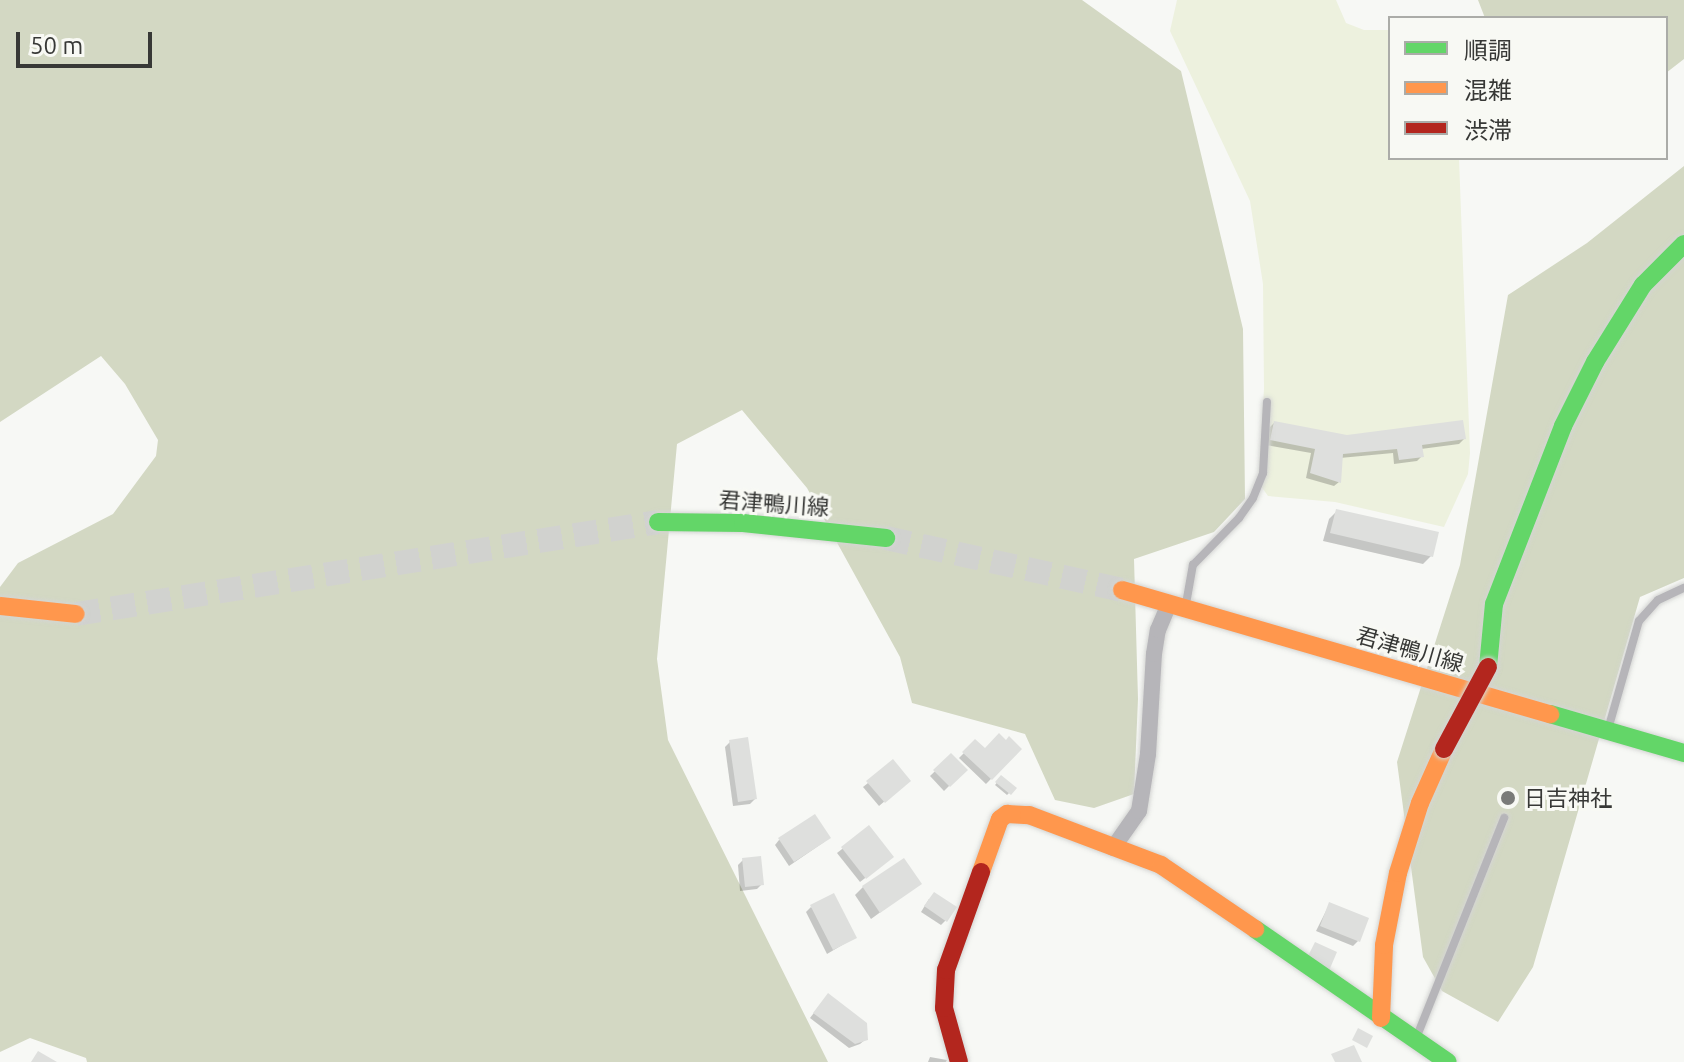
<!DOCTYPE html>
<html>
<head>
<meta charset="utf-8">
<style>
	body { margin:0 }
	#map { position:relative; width:1684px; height:1062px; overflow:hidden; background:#f7f8f5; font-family:Ubuntu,"Noto Sans JP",sans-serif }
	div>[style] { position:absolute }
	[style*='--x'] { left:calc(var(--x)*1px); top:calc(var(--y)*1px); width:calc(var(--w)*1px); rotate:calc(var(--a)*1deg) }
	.green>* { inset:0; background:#edf1de }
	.forest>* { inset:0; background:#d3d8c3 }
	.shadow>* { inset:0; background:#0003 }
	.building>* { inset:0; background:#dedfdd }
	.primary-tunnel>* { height:24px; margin-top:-12px; transform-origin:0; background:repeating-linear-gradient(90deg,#d1d2cf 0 24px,transparent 0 36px) }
	.roads { filter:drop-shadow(0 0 2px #d4d5d3) drop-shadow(0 0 2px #d4d5d3) }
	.lane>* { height:8px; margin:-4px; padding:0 4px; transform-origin:4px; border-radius:4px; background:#b6b5b9 }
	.street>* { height:16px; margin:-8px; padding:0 8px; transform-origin:8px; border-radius:8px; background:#b6b5b9 }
	.fast>* { height:18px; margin:-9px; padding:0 9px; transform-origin:9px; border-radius:9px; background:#63d668 }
	.slow>* { height:18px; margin:-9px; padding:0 9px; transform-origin:9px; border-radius:9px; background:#ff974d }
	.jam>* { height:18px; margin:-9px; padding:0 9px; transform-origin:9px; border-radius:9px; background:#b3261e }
	.bridges { filter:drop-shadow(0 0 2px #d4d5d3) drop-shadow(0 0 2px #d4d5d3) }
	.jam-bridge>* { height:18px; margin:-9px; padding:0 9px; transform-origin:9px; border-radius:9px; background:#b3261e }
	.dots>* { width:22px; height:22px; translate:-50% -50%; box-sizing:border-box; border:4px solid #f8f9f4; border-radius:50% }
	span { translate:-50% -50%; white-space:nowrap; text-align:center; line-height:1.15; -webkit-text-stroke:6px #f8f9f4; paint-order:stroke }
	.street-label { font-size:22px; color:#373836 }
	.poi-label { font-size:22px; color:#373836 }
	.left { translate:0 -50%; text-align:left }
	.legend { position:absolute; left:1388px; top:16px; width:280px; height:144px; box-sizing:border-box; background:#f8f9f4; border:2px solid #abaca8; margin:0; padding:10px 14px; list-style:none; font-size:24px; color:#373836 }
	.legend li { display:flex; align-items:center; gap:16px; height:40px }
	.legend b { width:40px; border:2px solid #abaca8 }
	.scale { position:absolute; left:16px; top:32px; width:136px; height:36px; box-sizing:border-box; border:4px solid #373836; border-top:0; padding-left:10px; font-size:24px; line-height:28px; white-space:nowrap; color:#373836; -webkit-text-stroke:6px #f8f9f4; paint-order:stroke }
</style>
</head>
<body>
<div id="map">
	<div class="green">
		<div style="clip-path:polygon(1177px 0,1336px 0,1346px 23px,1364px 30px,1390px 30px,1390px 158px,1459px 158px,1470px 453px,1468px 474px,1444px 527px,1335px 502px,1268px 496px,1258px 482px,1264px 389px,1263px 284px,1250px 201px,1170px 31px)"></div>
	</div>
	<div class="forest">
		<div style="clip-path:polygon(0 0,1082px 0,1181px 71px,1243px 329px,1245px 499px,1214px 532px,1134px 559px,1138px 699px,1134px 794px,1094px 808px,1055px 800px,1025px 734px,912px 703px,900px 657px,807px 488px,742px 410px,677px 444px,657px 659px,668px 740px,828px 1062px,87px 1062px,86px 1058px,30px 1038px,0 1052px,0 587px,18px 563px,113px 514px,156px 456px,158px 440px,125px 384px,101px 356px,0 422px)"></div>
		<div style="clip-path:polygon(1478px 0,1684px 0,1684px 59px,1666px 73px,1666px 18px,1485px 18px)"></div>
		<div style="clip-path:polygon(1684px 166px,1684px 578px,1640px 597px,1533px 967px,1498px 1022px,1442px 991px,1423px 957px,1397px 762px,1460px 565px,1508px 295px,1587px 243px)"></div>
	</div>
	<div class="shadow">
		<div style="clip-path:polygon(1274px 423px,1347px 437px,1464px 439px,1459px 444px,1421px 449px,1422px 456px,1417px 461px,1394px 464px,1393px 453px,1340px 458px,1339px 482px,1334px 486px,1306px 478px,1311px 453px,1266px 445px,1269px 428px)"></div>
		<div style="clip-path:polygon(1337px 511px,1431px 556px,1423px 564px,1323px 541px,1329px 519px)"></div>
		<div style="clip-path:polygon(730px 742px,755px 799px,750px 804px,733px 806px,725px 747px)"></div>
		<div style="clip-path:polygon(975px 742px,984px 751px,1020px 749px,986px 784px,959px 758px)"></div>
		<div style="clip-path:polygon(951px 756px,965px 770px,944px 791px,930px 776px)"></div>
		<div style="clip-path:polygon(1001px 778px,1014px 788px,1007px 795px,995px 785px)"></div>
		<div style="clip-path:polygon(868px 783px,904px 785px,879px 806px,863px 787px)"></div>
		<div style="clip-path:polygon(869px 828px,886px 862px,860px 882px,837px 853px)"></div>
		<div style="clip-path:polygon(779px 840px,824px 842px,789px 866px,775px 845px)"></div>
		<div style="clip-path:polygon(743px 860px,762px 884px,757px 889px,740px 891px,738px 865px)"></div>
		<div style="clip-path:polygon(919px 884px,871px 919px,855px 895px,863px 887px)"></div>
		<div style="clip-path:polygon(929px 899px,946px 920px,941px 925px,921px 912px)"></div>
		<div style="clip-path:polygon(1329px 905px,1358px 941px,1353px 946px,1316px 931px)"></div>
		<div style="clip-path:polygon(811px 907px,854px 938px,827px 954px,806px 912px)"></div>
		<div style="clip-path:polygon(823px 1001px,866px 1039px,860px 1044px,849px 1048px,810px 1018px)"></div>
		<div style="clip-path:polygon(930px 1057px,947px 1060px,946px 1062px,928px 1062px)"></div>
	</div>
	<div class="building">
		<div style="clip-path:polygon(1463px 420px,1466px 439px,1422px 445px,1424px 457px,1399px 460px,1397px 449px,1343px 454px,1341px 483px,1310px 473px,1315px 449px,1270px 440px,1274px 421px,1347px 435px)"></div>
		<div style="clip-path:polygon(1336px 509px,1439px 532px,1433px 557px,1330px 533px)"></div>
		<div style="clip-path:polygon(999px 733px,1006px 740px,1009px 736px,1022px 749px,992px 780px,962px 752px,975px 739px,985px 748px)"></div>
		<div style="clip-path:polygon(748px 737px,757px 799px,738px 802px,729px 740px)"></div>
		<div style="clip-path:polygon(951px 753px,968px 770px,950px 787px,933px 770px)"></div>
		<div style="clip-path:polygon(893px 759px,911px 781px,885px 803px,866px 781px)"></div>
		<div style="clip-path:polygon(1001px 775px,1017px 788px,1011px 795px,995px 782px)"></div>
		<div style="clip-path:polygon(1503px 790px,1516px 793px,1513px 806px,1500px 802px)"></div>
		<div style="clip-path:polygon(815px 814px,831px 838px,794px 862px,778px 838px)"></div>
		<div style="clip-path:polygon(869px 825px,894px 857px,866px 879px,841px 847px)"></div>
		<div style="clip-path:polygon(761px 856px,764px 885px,745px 887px,742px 858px)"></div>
		<div style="clip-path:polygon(904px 858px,922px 884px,880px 913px,862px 886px)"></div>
		<div style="clip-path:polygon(934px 892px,957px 907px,947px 922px,924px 906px)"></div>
		<div style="clip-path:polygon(834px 893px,857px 938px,833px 950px,810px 905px)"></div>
		<div style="clip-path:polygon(1329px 902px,1369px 918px,1360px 942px,1320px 926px)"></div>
		<div style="clip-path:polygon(1315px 942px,1337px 952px,1328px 973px,1305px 962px)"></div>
		<div style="clip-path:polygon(828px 993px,867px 1023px,868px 1040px,855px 1044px,813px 1013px)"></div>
		<div style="clip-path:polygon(1358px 1028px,1373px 1036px,1367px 1048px,1352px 1040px)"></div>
		<div style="clip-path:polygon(1354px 1045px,1362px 1062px,1335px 1062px,1331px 1054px)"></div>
		<div style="clip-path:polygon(38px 1051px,57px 1062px,31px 1062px)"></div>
	</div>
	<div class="primary-tunnel">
		<div style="--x:886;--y:538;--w:242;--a:12.4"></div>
		<div style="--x:76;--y:614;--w:589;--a:-8.98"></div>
	</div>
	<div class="roads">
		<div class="lane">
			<div style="--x:1186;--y:604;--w:40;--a:-80"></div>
			<div style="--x:1193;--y:565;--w:66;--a:-45.6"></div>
			<div style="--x:1239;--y:518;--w:24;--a:-55"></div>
			<div style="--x:1253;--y:498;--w:27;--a:-68"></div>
			<div style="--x:1263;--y:473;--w:71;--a:-86.8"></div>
			<div style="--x:1609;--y:726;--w:109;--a:-74.1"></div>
			<div style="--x:1639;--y:621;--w:28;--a:-48"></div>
			<div style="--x:1658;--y:600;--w:29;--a:-25"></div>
			<div style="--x:1417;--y:1036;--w:235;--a:-68.2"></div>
		</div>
		<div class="street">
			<div style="--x:1113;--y:848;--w:45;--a:-54.9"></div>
			<div style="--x:1139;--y:811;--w:58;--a:-81"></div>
			<div style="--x:1148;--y:754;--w:100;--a:-86.6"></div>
			<div style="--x:1154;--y:654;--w:24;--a:-81"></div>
			<div style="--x:1158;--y:630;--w:28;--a:-67"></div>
		</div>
		<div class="fast">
			<div style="--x:658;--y:522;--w:85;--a:0.7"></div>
			<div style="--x:743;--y:523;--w:144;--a:6"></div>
			<div style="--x:1488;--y:667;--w:63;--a:-84.6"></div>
			<div style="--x:1494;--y:604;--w:191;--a:-68.8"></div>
			<div style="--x:1563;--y:426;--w:72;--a:-63.4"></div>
			<div style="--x:1595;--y:362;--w:91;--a:-58.1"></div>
			<div style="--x:1643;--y:285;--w:58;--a:-45"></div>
			<div style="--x:1550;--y:714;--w:140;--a:16.2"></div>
			<div style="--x:1255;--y:929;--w:234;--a:34.6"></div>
		</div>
		<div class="slow">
			<div style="--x:1122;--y:590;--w:446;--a:16.2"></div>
			<div style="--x:0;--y:606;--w:76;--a:6"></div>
			<div style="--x:981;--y:872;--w:56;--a:-70.3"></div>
			<div style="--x:1000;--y:819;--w:9;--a:-36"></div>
			<div style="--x:1007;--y:814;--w:22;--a:3"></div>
			<div style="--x:1029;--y:815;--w:141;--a:20.7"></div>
			<div style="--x:1161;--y:865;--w:114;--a:34.2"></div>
			<div style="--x:1381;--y:1018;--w:73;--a:-87.6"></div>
			<div style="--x:1384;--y:945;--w:73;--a:-79"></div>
			<div style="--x:1398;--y:873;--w:73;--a:-72.6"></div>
			<div style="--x:1420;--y:803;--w:59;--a:-66"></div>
		</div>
		<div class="jam">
			<div style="--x:959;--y:1062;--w:56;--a:-105.5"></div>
			<div style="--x:944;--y:1008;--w:38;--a:-87"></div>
			<div style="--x:946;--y:970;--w:104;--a:-70.3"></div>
		</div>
	</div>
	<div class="bridges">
		<div class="jam-bridge">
			<div style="--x:1444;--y:749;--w:93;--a:-61.8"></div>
		</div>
	</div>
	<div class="dots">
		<div style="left:1508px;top:798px;background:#7a7b79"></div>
	</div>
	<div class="street-label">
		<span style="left:774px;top:503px;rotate:4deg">君津鴨川線</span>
		<span style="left:1410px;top:649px;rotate:16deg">君津鴨川線</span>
	</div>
	<div class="poi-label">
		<span class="left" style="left:1524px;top:798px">日吉神社</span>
	</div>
	<ul class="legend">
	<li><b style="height:10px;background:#63d668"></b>順調</li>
	<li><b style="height:10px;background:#ff974d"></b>混雑</li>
	<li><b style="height:10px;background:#b3261e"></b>渋滞</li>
	</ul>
	<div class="scale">50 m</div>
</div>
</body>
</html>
